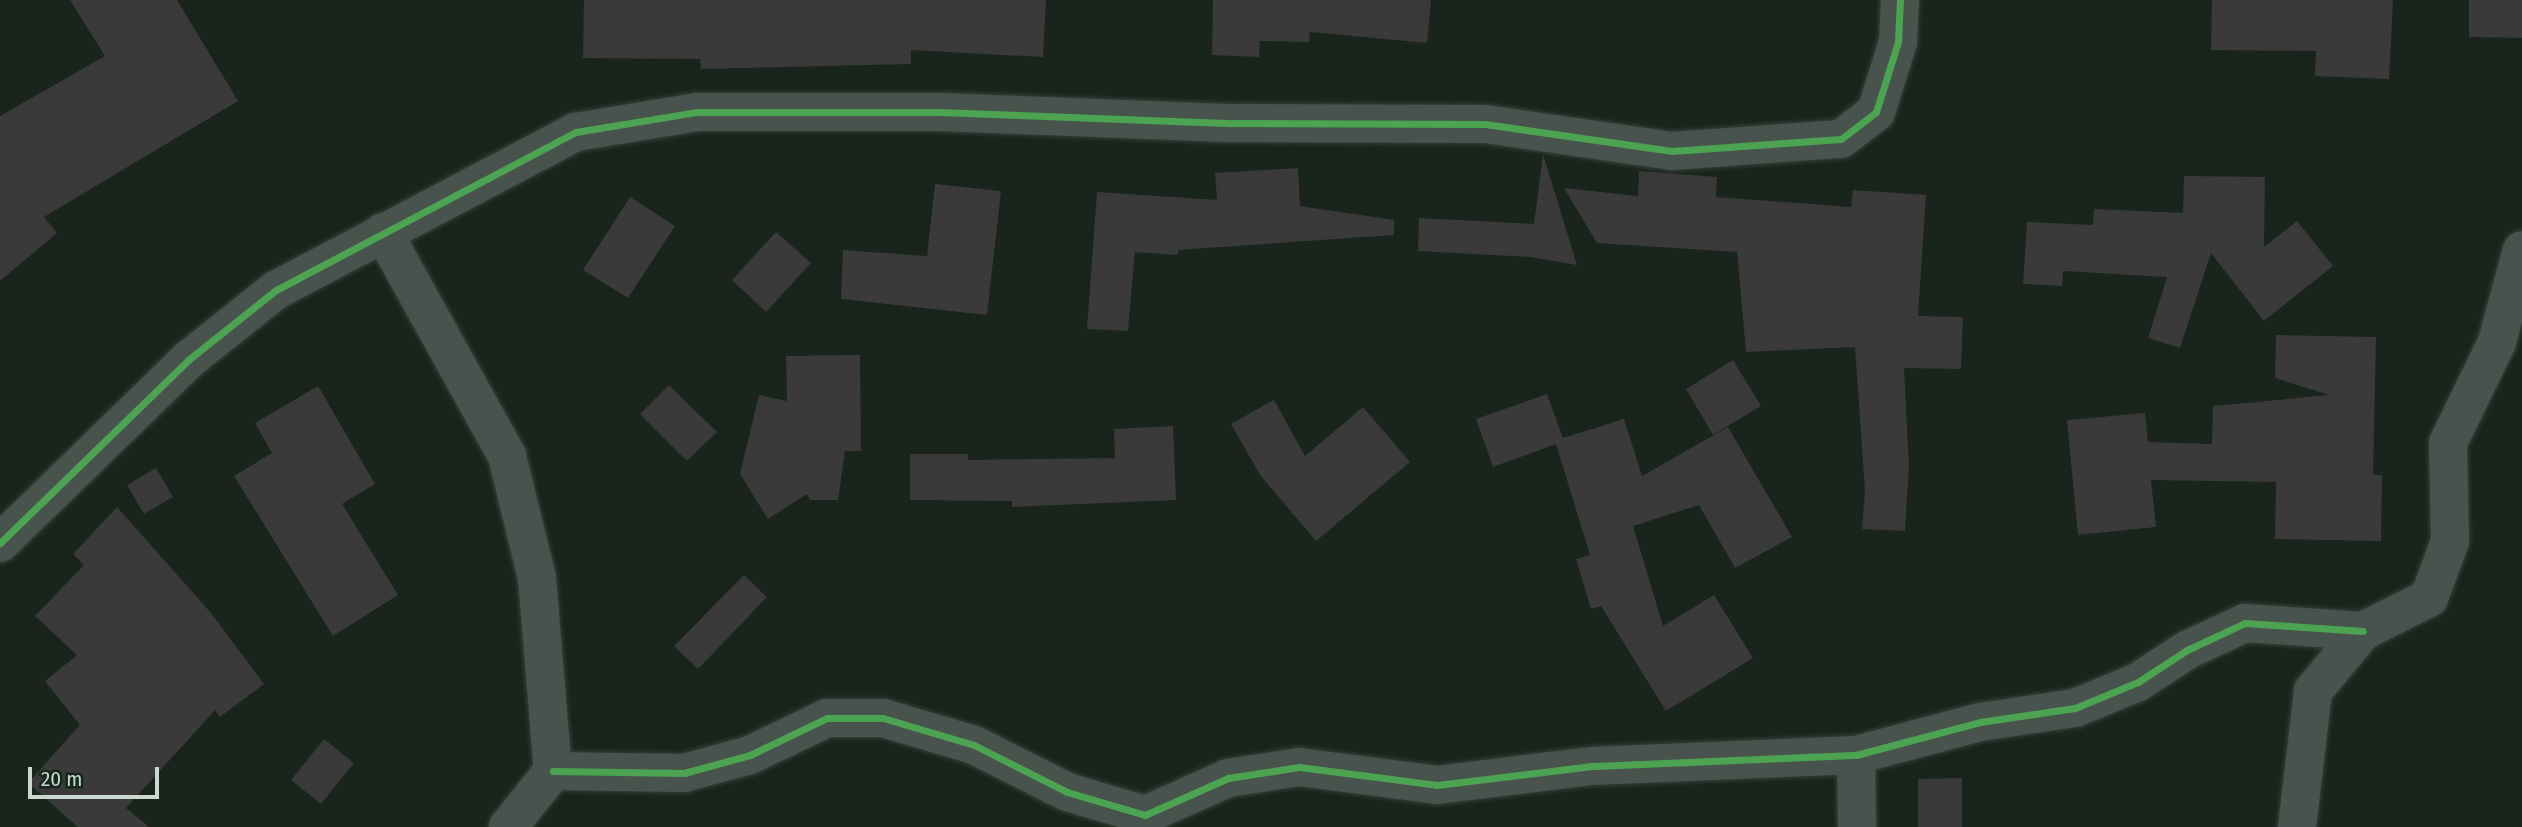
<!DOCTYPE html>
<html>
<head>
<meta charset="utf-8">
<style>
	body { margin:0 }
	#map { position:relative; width:2522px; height:827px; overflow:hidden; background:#19241d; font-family:"Fira Sans Condensed",sans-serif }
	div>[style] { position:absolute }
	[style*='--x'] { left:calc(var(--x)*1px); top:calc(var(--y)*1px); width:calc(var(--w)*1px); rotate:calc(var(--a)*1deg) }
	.building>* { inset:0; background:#393a39 }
	.roads { filter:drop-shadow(0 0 2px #36403a) drop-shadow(0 0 2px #36403a) }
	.minor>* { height:38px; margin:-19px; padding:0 19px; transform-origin:19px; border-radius:19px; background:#49534d }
	.cycleway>* { height:7px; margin:-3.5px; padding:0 3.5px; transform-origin:3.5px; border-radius:3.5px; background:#4ca352 }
	span { translate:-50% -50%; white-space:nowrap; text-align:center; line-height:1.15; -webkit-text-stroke:6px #14291c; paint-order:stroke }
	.scale { position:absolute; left:28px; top:767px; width:131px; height:32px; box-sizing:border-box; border:4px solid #cbd8cf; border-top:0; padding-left:9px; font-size:21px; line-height:24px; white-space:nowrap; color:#cbd8cf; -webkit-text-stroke:5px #14291c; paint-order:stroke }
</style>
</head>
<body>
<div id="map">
	<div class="building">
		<div style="clip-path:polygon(70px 0,177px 0,238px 101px,44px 217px,57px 233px,0 281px,0 116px,105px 56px)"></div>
		<div style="clip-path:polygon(584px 0,1046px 0,1043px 57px,911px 50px,911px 64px,701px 69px,700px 59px,583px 58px)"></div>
		<div style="clip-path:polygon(1213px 0,1431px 0,1427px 43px,1310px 32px,1309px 42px,1260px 41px,1259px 57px,1212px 55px)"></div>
		<div style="clip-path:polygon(2212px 0,2393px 0,2389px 79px,2315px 76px,2316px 51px,2211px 50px)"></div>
		<div style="clip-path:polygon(2469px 0,2522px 0,2522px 38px,2469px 37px)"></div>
		<div style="clip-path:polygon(1543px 154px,1577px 265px,1530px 257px,1418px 251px,1419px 218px,1534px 224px)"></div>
		<div style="clip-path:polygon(1298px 168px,1300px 206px,1394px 220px,1394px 235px,1178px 250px,1178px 255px,1135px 252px,1128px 331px,1087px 329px,1097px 192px,1217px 200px,1215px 173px)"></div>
		<div style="clip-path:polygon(1639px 171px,1717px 177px,1716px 197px,1851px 207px,1853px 190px,1926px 195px,1918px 316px,1963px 317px,1961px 369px,1904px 368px,1909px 467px,1905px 531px,1862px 529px,1865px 491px,1855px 347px,1746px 352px,1737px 252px,1597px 243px,1564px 188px,1638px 196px)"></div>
		<div style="clip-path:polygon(2184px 176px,2265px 177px,2264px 247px,2297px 221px,2333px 266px,2264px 321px,2211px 253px,2180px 348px,2148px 338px,2167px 277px,2063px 271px,2062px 286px,2023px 284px,2027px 222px,2093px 225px,2094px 209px,2183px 213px)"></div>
		<div style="clip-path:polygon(935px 184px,1001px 191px,987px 315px,841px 299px,843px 250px,927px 256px)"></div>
		<div style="clip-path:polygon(630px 197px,675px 226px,628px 298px,583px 270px)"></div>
		<div style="clip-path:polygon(776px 232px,811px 263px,766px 312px,732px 280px)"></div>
		<div style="clip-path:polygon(2276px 335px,2376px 337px,2373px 475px,2382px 475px,2381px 541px,2275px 539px,2276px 482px,2151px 480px,2156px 527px,2078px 535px,2067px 420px,2145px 413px,2148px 442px,2212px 444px,2213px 406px,2329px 395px,2275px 378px)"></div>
		<div style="clip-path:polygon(860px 355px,861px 451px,845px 451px,838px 500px,810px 500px,807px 494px,768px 519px,740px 474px,759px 395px,787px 401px,786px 356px)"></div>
		<div style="clip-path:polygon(1733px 360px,1761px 406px,1713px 435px,1686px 389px)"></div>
		<div style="clip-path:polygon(669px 385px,717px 432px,687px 461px,640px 414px)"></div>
		<div style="clip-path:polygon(318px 386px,375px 484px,342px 504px,398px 595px,333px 636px,234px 476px,272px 453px,255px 423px)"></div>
		<div style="clip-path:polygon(1547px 394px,1563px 438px,1624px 419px,1642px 476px,1728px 427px,1792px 537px,1735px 568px,1699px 505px,1633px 526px,1663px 626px,1714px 595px,1753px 658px,1666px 711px,1601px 606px,1591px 609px,1576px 559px,1590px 555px,1556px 444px,1493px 467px,1476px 419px)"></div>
		<div style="clip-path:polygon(1274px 400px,1305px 456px,1363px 407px,1410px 462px,1316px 541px,1260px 475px,1231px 424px)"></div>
		<div style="clip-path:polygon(1173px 426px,1176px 500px,1012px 507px,1012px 501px,910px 500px,910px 454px,968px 454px,968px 460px,1115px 458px,1114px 429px)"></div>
		<div style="clip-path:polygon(156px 468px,173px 497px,144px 514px,127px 485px)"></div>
		<div style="clip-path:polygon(117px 507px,211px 613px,264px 684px,220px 717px,215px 710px,126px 808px,149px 827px,78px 827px,28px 783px,80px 725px,45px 681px,77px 655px,35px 616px,84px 565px,73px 554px)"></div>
		<div style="clip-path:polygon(744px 575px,767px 597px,698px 669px,674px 646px)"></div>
		<div style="clip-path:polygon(324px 739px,354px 763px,321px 804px,291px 780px)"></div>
		<div style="clip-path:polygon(1962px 778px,1962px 827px,1918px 827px,1918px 779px)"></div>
	</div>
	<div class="roads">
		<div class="minor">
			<div style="--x:383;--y:232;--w:256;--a:61"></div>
			<div style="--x:507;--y:456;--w:126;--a:76.2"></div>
			<div style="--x:537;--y:578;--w:194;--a:85.3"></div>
			<div style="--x:553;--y:771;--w:72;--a:128.8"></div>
			<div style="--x:0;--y:543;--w:262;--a:-44.2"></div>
			<div style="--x:188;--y:360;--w:112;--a:-38.5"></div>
			<div style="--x:276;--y:290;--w:339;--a:-27.8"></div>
			<div style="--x:576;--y:132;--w:123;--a:-9.4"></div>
			<div style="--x:697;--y:112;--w:243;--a:0"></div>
			<div style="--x:940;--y:112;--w:293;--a:2.2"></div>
			<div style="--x:1233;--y:123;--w:252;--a:0.2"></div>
			<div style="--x:1485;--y:124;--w:189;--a:8.2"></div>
			<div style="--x:1672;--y:151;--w:169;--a:-4.1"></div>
			<div style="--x:1841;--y:139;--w:44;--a:-37.6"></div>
			<div style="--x:1876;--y:112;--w:73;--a:-72.6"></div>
			<div style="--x:1898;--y:42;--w:42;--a:-87.3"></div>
			<div style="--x:1856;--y:755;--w:72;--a:89.2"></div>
			<div style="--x:553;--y:771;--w:131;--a:0.9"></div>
			<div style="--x:684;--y:773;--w:68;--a:-15.3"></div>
			<div style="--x:750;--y:755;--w:85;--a:-25.7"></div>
			<div style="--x:827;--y:718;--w:56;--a:0"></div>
			<div style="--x:883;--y:718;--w:95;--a:16.5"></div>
			<div style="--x:974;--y:745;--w:104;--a:26.8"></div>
			<div style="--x:1067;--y:792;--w:81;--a:16.4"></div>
			<div style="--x:1145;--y:815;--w:91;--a:-24"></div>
			<div style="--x:1228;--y:778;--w:72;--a:-8.8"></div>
			<div style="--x:1299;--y:767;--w:139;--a:7.4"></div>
			<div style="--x:1437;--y:785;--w:156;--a:-7"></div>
			<div style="--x:1592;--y:766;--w:264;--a:-2.4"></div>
			<div style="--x:1856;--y:755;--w:128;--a:-14.9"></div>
			<div style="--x:1980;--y:722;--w:96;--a:-8.4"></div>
			<div style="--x:2075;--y:708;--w:68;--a:-22.4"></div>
			<div style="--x:2138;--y:682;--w:59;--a:-33.1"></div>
			<div style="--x:2187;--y:650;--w:64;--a:-25"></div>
			<div style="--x:2245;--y:623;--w:118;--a:3.9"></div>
			<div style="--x:2297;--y:827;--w:137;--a:-83.3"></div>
			<div style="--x:2313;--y:691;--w:78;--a:-50.2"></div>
			<div style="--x:2363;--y:631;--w:74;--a:-26.6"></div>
			<div style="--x:2429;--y:598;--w:61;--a:-69.8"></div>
			<div style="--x:2450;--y:541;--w:98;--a:-91.2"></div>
			<div style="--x:2448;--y:443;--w:112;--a:-64.1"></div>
			<div style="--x:2497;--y:342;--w:95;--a:-74.8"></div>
		</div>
	</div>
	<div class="cycleway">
		<div style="--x:0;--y:543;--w:262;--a:-44.2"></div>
		<div style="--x:188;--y:360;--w:112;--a:-38.5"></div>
		<div style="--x:276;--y:290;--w:339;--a:-27.8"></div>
		<div style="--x:576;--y:132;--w:123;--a:-9.4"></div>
		<div style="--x:697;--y:112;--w:243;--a:0"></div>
		<div style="--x:940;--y:112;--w:293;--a:2.2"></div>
		<div style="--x:1233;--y:123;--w:252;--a:0.2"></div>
		<div style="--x:1485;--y:124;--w:189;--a:8.2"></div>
		<div style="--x:1672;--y:151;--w:169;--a:-4.1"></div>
		<div style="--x:1841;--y:139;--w:44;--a:-37.6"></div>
		<div style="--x:1876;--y:112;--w:73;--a:-72.6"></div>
		<div style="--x:1898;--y:42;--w:42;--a:-87.3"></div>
		<div style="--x:553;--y:771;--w:131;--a:0.9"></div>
		<div style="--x:684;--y:773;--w:68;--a:-15.3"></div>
		<div style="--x:750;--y:755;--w:85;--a:-25.7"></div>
		<div style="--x:827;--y:718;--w:56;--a:0"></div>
		<div style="--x:883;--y:718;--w:95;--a:16.5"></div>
		<div style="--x:974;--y:745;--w:104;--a:26.8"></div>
		<div style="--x:1067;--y:792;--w:81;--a:16.4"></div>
		<div style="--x:1145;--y:815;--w:91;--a:-24"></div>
		<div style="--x:1228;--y:778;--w:72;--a:-8.8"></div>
		<div style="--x:1299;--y:767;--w:139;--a:7.4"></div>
		<div style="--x:1437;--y:785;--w:156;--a:-7"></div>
		<div style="--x:1592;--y:766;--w:264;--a:-2.4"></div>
		<div style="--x:1856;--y:755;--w:128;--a:-14.9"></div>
		<div style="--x:1980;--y:722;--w:96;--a:-8.4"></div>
		<div style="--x:2075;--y:708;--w:68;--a:-22.4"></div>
		<div style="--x:2138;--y:682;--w:59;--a:-33.1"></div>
		<div style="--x:2187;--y:650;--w:64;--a:-25"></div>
		<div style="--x:2245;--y:623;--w:118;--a:3.9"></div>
	</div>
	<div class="scale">20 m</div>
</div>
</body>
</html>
